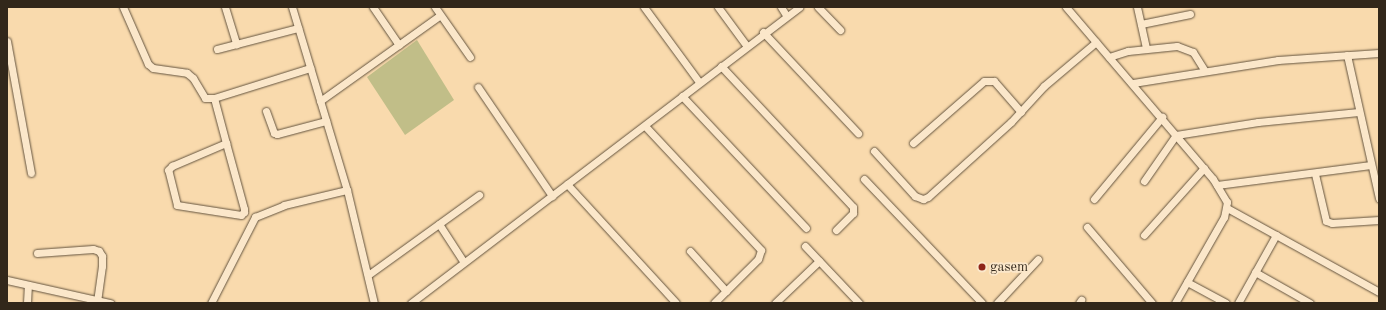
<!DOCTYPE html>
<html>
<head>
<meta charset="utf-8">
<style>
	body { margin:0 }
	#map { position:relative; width:1386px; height:310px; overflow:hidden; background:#f9daad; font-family:"Old Standard TT",serif }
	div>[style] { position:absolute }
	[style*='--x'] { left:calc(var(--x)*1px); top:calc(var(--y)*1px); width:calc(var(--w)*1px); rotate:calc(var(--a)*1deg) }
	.green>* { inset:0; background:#c1be88 }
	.roads { filter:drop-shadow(0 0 1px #64543f) drop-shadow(0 0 1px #64543f) }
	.minor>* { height:7px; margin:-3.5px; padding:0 3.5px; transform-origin:3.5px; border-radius:3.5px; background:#fbe7ca }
	.dots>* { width:11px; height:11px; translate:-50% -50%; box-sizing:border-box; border:2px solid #fbe7ca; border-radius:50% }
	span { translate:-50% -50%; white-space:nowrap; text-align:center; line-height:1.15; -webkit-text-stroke:3.5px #fbe7ca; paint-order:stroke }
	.poi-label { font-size:14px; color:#32271a }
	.left { translate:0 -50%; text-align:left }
	.frame { position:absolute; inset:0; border:8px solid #32271a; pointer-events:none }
</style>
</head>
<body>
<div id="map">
	<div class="green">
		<div style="clip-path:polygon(417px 40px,454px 100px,405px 135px,367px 77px)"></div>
	</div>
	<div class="roads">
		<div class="minor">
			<div style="--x:123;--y:7;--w:62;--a:66.3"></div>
			<div style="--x:148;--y:64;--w:6;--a:39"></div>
			<div style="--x:153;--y:68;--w:34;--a:8"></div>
			<div style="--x:187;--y:73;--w:8;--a:40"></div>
			<div style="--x:193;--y:78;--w:23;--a:59"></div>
			<div style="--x:205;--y:98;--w:9;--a:0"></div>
			<div style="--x:214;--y:98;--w:101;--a:-17.4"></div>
			<div style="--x:225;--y:7;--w:39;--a:73"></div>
			<div style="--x:292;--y:7;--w:191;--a:73.3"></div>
			<div style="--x:347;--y:190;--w:116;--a:76.6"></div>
			<div style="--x:373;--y:7;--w:46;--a:55.6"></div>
			<div style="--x:435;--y:7;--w:61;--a:55"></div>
			<div style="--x:644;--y:7;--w:93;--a:53.7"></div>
			<div style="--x:718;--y:7;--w:47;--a:53.6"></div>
			<div style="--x:781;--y:7;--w:9;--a:58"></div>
			<div style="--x:818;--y:7;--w:32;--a:46"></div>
			<div style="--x:1066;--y:7;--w:226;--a:49.5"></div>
			<div style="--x:1213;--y:179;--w:27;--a:59"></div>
			<div style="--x:1227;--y:202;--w:15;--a:101"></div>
			<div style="--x:1224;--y:217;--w:99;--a:119.7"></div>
			<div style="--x:1137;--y:7;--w:42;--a:77.6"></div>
			<div style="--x:1141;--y:24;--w:50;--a:-11.5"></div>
			<div style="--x:763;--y:32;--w:139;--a:46.8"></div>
			<div style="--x:7;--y:41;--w:134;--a:79.7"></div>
			<div style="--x:217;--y:49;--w:84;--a:-14.5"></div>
			<div style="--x:1347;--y:55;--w:147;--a:77.4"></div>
			<div style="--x:1109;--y:57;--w:20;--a:-18"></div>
			<div style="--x:1128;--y:51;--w:49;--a:-5.8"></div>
			<div style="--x:1177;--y:46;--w:17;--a:21"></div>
			<div style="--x:1193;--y:52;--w:22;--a:58"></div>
			<div style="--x:721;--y:66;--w:193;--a:46.9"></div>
			<div style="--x:853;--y:207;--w:6;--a:90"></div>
			<div style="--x:853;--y:213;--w:24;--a:135"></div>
			<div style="--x:1133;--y:83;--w:147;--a:-9"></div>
			<div style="--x:1278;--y:60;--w:101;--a:-4"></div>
			<div style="--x:478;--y:87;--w:132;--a:55.8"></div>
			<div style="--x:682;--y:96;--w:181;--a:46.8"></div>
			<div style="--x:214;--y:98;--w:47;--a:75.1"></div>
			<div style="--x:226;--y:143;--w:68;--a:74.7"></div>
			<div style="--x:244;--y:209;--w:3;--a:90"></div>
			<div style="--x:244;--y:212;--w:4;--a:135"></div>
			<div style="--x:241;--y:215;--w:65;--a:-171.1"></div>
			<div style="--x:177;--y:205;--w:36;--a:-104"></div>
			<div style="--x:168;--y:170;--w:6;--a:-45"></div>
			<div style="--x:172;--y:166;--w:59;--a:-23.1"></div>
			<div style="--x:320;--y:101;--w:146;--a:-35.5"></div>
			<div style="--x:266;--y:111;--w:23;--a:70"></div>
			<div style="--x:274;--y:133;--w:3;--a:18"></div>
			<div style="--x:277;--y:134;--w:51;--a:-14.9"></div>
			<div style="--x:645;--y:126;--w:170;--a:46.9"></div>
			<div style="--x:761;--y:250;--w:9;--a:108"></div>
			<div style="--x:758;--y:259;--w:62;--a:135"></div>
			<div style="--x:913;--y:143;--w:94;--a:-41.1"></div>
			<div style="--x:984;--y:81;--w:10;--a:0"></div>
			<div style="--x:994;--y:81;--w:41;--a:48.9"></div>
			<div style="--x:874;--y:151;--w:61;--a:47.7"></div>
			<div style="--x:915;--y:196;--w:9;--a:21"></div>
			<div style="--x:923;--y:199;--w:5;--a:-22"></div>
			<div style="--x:928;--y:197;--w:112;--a:-42.1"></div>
			<div style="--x:1011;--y:122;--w:49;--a:-47.5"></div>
			<div style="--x:1044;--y:86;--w:68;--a:-40.2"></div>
			<div style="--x:1315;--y:174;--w:48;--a:76.8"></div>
			<div style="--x:1326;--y:221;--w:6;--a:18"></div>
			<div style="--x:1332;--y:223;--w:47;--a:-3.7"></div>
			<div style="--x:864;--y:179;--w:171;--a:46.4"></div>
			<div style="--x:1144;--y:181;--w:56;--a:-55.2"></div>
			<div style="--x:1176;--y:135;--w:83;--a:-9"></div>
			<div style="--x:1258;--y:122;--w:101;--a:-5.7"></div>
			<div style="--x:567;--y:184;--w:161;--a:47.5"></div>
			<div style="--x:1217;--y:185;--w:155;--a:-7.4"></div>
			<div style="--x:1094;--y:199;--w:107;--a:-50.3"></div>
			<div style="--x:1227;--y:208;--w:174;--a:28.9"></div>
			<div style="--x:439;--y:224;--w:44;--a:57"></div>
			<div style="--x:1087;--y:227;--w:100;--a:49.5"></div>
			<div style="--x:1144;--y:235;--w:90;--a:-48.2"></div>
			<div style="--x:805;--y:246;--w:79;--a:46.5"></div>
			<div style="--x:690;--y:251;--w:54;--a:48"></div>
			<div style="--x:37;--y:253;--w:56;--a:-4.1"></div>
			<div style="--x:93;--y:249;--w:6;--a:18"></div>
			<div style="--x:99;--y:251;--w:6;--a:59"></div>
			<div style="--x:102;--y:256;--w:10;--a:90"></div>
			<div style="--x:102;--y:266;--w:34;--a:98"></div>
			<div style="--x:1255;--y:272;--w:63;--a:29.4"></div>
			<div style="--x:368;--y:275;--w:137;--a:-35.8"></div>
			<div style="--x:7;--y:280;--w:106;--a:12.6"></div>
			<div style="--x:1187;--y:282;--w:44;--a:28.3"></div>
			<div style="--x:27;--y:303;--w:18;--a:-87"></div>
			<div style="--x:211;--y:303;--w:97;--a:-62.9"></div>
			<div style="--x:255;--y:217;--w:31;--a:-22"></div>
			<div style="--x:284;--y:205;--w:65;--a:-13.4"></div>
			<div style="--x:411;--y:303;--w:488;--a:-37.3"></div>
			<div style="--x:775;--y:303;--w:61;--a:-43.7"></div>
			<div style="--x:997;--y:303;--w:60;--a:-47"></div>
			<div style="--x:1079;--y:303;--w:4;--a:-56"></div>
			<div style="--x:1238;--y:303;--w:78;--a:-60.8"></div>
		</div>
	</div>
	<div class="dots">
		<div style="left:982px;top:267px;background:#8f2418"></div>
	</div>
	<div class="poi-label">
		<span class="left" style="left:990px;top:267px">gasem</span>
	</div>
	<div class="frame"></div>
</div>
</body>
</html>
